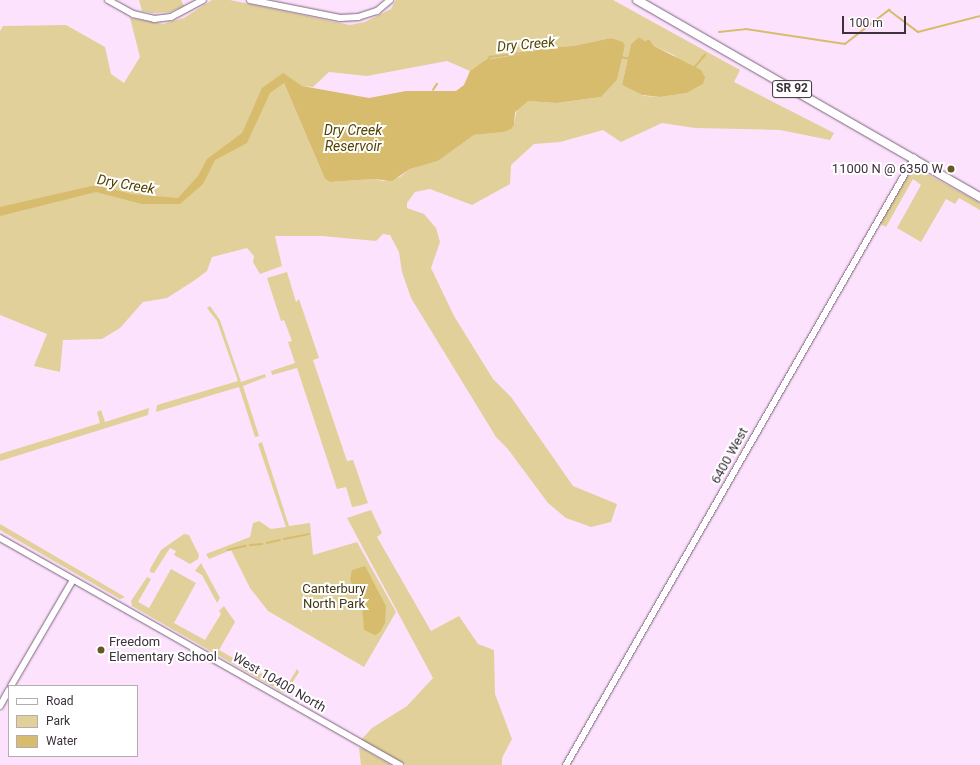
<!DOCTYPE html>
<html>
<head>
<meta charset="utf-8">
<style>
	body { margin:0 }
	#map { position:relative; width:980px; height:765px; overflow:hidden; background:#fde2fd; font-family:Roboto,sans-serif }
	div>[style] { position:absolute }
	[style*='--x'] { left:calc(var(--x)*1px); top:calc(var(--y)*1px); width:calc(var(--w)*1px); rotate:calc(var(--a)*1deg) }
	.green>* { inset:0; background:#e1d099 }
	.water>* { inset:0; background:#d6bc6c }
	.stream>* { height:1.5px; margin:-0.75px; padding:0 0.75px; transform-origin:0.75px; border-radius:0.75px; background:#d6bc6c }
	.roads { filter:drop-shadow(0 0 1px #7b637b) drop-shadow(0 0 1px #7b637b) }
	.minor>* { height:6px; margin:-3px; padding:0 3px; transform-origin:3px; border-radius:3px; background:#fff }
	.major>* { height:8px; margin:-4px; padding:0 4px; transform-origin:4px; border-radius:4px; background:#fff }
	.dots>* { width:11px; height:11px; translate:-50% -50%; box-sizing:border-box; border:2px solid #fff; border-radius:50% }
	span { translate:-50% -50%; white-space:nowrap; text-align:center; line-height:1.15; -webkit-text-stroke:4px #fff; paint-order:stroke }
	.shield-label span { padding:1px 3px; background:#fff; border:1px solid; border-radius:3px; -webkit-text-stroke-width:0 }
	.shield-label { font-size:12px; color:#3c313c; font-weight:700 }
	.poi-label { font-size:13px; color:#3c313c }
	.right { translate:-100% -50%; text-align:right }
	.left { translate:0 -50%; text-align:left }
	.street-label { font-size:13px; color:#3c313c }
	.park-label { font-size:13px; color:#423815 }
	.water-label { font-size:14px; color:#544300; font-style:italic }
	.legend { position:absolute; left:8px; top:685px; width:130px; height:72px; box-sizing:border-box; background:#fff; border:1px solid #b1adb1; margin:0; padding:5px 7px; list-style:none; font-size:12px; color:#3c313c }
	.legend li { display:flex; align-items:center; gap:8px; height:20px }
	.legend b { width:20px; border:1px solid #b1adb1 }
	.scale { position:absolute; left:842px; top:16px; width:64px; height:18px; box-sizing:border-box; border:2px solid #3c313c; border-top:0; padding-left:5px; font-size:12px; line-height:14px; white-space:nowrap; color:#3c313c; -webkit-text-stroke:3px #fff; paint-order:stroke }
</style>
</head>
<body>
<div id="map">
	<div class="green">
		<div style="clip-path:polygon(139px 0,181px 0,184px 6px,170px 12px,152px 13px,142px 11px)"></div>
		<div style="clip-path:polygon(evenodd,212px 0,230px 0,350px 25px,365px 22px,391px 9px,396px 0,613px 0,740px 70px,734px 82px,834px 133px,830px 140px,780px 130px,695px 128px,662px 123px,621px 142px,603px 130px,560px 142px,534px 144px,511px 165px,510px 184px,472px 205px,430px 189px,415px 192px,407px 203px,407px 208px,424px 214px,436px 228px,440px 242px,431px 268px,454px 316px,493px 379px,511px 397px,573px 486px,617px 504px,611px 522px,591px 527px,566px 518px,548px 503px,507px 448px,496px 437px,411px 298px,402px 272px,399px 252px,390px 235px,383px 234px,376px 241px,322px 236px,275px 236px,282px 266px,260px 274px,253px 262px,254px 256px,247px 248px,212px 257px,207px 271px,195px 280px,167px 298px,143px 302px,120px 328px,102px 339px,63px 340px,60px 372px,34px 366px,47px 334px,0 315px,0 31px,3px 26px,66px 25px,105px 47px,111px 74px,124px 83px,140px 57px,130px 18px,163px 24px,184px 18px,212px 0,639px 37px,645px 41px,649px 39px,654px 46px,674px 55px,703px 84px,687px 93px,660px 97px,644px 96px,622px 85px,631px 44px,639px 37px,212px 0,611px 38px,625px 46px,617px 80px,601px 97px,556px 103px,528px 101px,517px 108px,514px 125px,504px 132px,474px 135px,438px 161px,410px 169px,400px 177px,383px 181px,374px 179px,330px 182px,325px 179px,281px 76px,302px 86px,313px 87px,329px 72px,367px 76px,447px 61px,470px 71px,485px 60px,528px 53px,542px 48px,573px 46px,611px 38px)"></div>
		<div style="clip-path:polygon(920px 170px,980px 203px,980px 210px,959px 198px,955px 204px,946px 199px,921px 242px,897px 228px,921px 185px,913px 179px,886px 227px,880px 224px,908px 176px)"></div>
		<div style="clip-path:polygon(287px 272px,296px 302px,299px 299px,319px 358px,313px 360px,347px 461px,353px 460px,368px 503px,362px 505px,352px 507px,346px 487px,337px 489px,297px 368px,272px 375px,271px 371px,295px 363px,288px 342px,292px 341px,284px 320px,281px 321px,267px 278px)"></div>
		<div style="clip-path:polygon(210px 306px,220px 320px,241px 382px,265px 374px,266px 377px,243px 386px,259px 436px,255px 437px,239px 387px,156px 412px,157px 405px,238px 381px,217px 321px,207px 308px)"></div>
		<div style="clip-path:polygon(149px 408px,148px 415px,0 461px,0 454px,100px 423px,97px 412px,101px 410px,105px 422px)"></div>
		<div style="clip-path:polygon(262px 442px,289px 526px,310px 523px,313px 555px,357px 542px,396px 612px,364px 667px,268px 611px,250px 588px,231px 550px,209px 559px,206px 554px,250px 537px,253px 523px,259px 521px,271px 529px,286px 527px,258px 444px)"></div>
		<div style="clip-path:polygon(371px 510px,382px 533px,377px 537px,431px 631px,459px 616px,478px 644px,494px 650px,495px 694px,512px 739px,502px 758px,502px 765px,406px 765px,361px 740px,372px 728px,407px 706px,433px 678px,347px 518px)"></div>
		<div style="clip-path:polygon(0 524px,125px 597px,120px 599px,0 530px)"></div>
		<div style="clip-path:polygon(184px 534px,189px 535px,199px 555px,198px 559px,190px 564px,174px 555px,176px 551px,170px 548px,154px 573px,150px 572px,150px 569px,161px 550px)"></div>
		<div style="clip-path:polygon(201px 563px,220px 598px,217px 603px,202px 575px,195px 571px)"></div>
		<div style="clip-path:polygon(171px 569px,196px 583px,174px 623px,205px 640px,221px 614px,219px 611px,224px 606px,235px 622px,219px 650px,283px 686px,288px 684px,297px 669px,299px 672px,287px 691px,282px 692px,132px 606px,131px 601px,147px 577px,151px 579px,138px 602px,149px 608px)"></div>
		<div style="clip-path:polygon(359px 748px,363px 749px,391px 765px,361px 765px)"></div>
	</div>
	<div class="water">
		<div style="clip-path:polygon(639px 37px,645px 41px,649px 39px,654px 46px,701px 70px,705px 77px,703px 84px,687px 93px,660px 97px,642px 95px,622px 85px,631px 44px)"></div>
		<div style="clip-path:polygon(611px 38px,623px 42px,625px 46px,617px 80px,601px 97px,556px 103px,528px 101px,515px 112px,514px 125px,511px 129px,504px 132px,474px 135px,438px 161px,410px 169px,392px 181px,374px 179px,330px 182px,325px 179px,284px 83px,270px 93px,247px 143px,215px 160px,203px 184px,180px 204px,142px 204px,96px 192px,0 216px,0 207px,96px 185px,131px 194px,178px 198px,198px 176px,207px 159px,242px 133px,262px 88px,283px 73px,302px 86px,369px 98px,406px 91px,456px 91px,464px 85px,470px 71px,485px 60px,528px 53px,542px 48px,573px 46px)"></div>
		<div style="clip-path:polygon(365px 566px,386px 606px,385px 623px,380px 632px,375px 635px,364px 630px,362px 605px,350px 580px,352px 570px)"></div>
	</div>
	<div class="stream">
		<div style="--x:719;--y:32;--w:27;--a:-6"></div>
		<div style="--x:746;--y:29;--w:100;--a:8.6"></div>
		<div style="--x:845;--y:44;--w:56;--a:-37.7"></div>
		<div style="--x:889;--y:10;--w:36;--a:37"></div>
		<div style="--x:918;--y:32;--w:64;--a:-14.5"></div>
		<div style="--x:621;--y:57;--w:10;--a:11"></div>
		<div style="--x:488;--y:60;--w:4;--a:-56"></div>
		<div style="--x:490;--y:57;--w:40;--a:-7.1"></div>
		<div style="--x:694;--y:68;--w:17;--a:-50"></div>
		<div style="--x:433;--y:90;--w:7;--a:-56"></div>
		<div style="--x:284;--y:539;--w:25;--a:-11"></div>
		<div style="--x:267;--y:543;--w:13;--a:-13"></div>
		<div style="--x:250;--y:545;--w:12;--a:-5"></div>
		<div style="--x:228;--y:550;--w:18;--a:-13"></div>
	</div>
	<div class="roads">
		<div class="minor">
			<div style="--x:108;--y:0;--w:29;--a:29"></div>
			<div style="--x:133;--y:14;--w:22;--a:13"></div>
			<div style="--x:154;--y:19;--w:17;--a:-7"></div>
			<div style="--x:171;--y:17;--w:36;--a:-28"></div>
			<div style="--x:250;--y:0;--w:92;--a:11.3"></div>
			<div style="--x:340;--y:18;--w:18;--a:-3"></div>
			<div style="--x:358;--y:17;--w:20;--a:-18"></div>
			<div style="--x:377;--y:11;--w:17;--a:-40"></div>
			<div style="--x:0;--y:538;--w:460;--a:29.6"></div>
			<div style="--x:11;--y:686;--w:123;--a:-59.7"></div>
			<div style="--x:0;--y:706;--w:18;--a:-61"></div>
			<div style="--x:566;--y:765;--w:700;--a:-60.17"></div>
		</div>
		<div class="major">
			<div style="--x:637;--y:0;--w:396;--a:29.9"></div>
		</div>
	</div>
	<div class="dots">
		<div style="left:951px;top:169px;background:#665724"></div>
		<div style="left:101px;top:650px;background:#665724"></div>
	</div>
	<div class="shield-label">
		<span style="left:792px;top:89px">SR 92</span>
	</div>
	<div class="poi-label">
		<span class="right" style="left:943px;top:169px">11000 N @ 6350 W</span>
		<span class="left" style="left:109px;top:650px">Freedom<br>Elementary School</span>
	</div>
	<div class="street-label">
		<span style="left:730px;top:456px;rotate:-61deg">6400 West</span>
		<span style="left:279px;top:683px;rotate:30deg">West 10400 North</span>
	</div>
	<div class="park-label">
		<span style="left:334px;top:597px">Canterbury<br>North Park</span>
	</div>
	<div class="water-label">
		<span style="left:526px;top:44px;rotate:-5deg">Dry Creek</span>
		<span style="left:353px;top:138px">Dry Creek<br>Reservoir</span>
		<span style="left:126px;top:184px;rotate:10deg">Dry Creek</span>
	</div>
	<ul class="legend">
	<li><b style="height:5px;background:#fff"></b>Road</li>
	<li><b style="height:11px;background:#e1d099"></b>Park</li>
	<li><b style="height:11px;background:#d6bc6c"></b>Water</li>
	</ul>
	<div class="scale">100 m</div>
</div>
</body>
</html>
